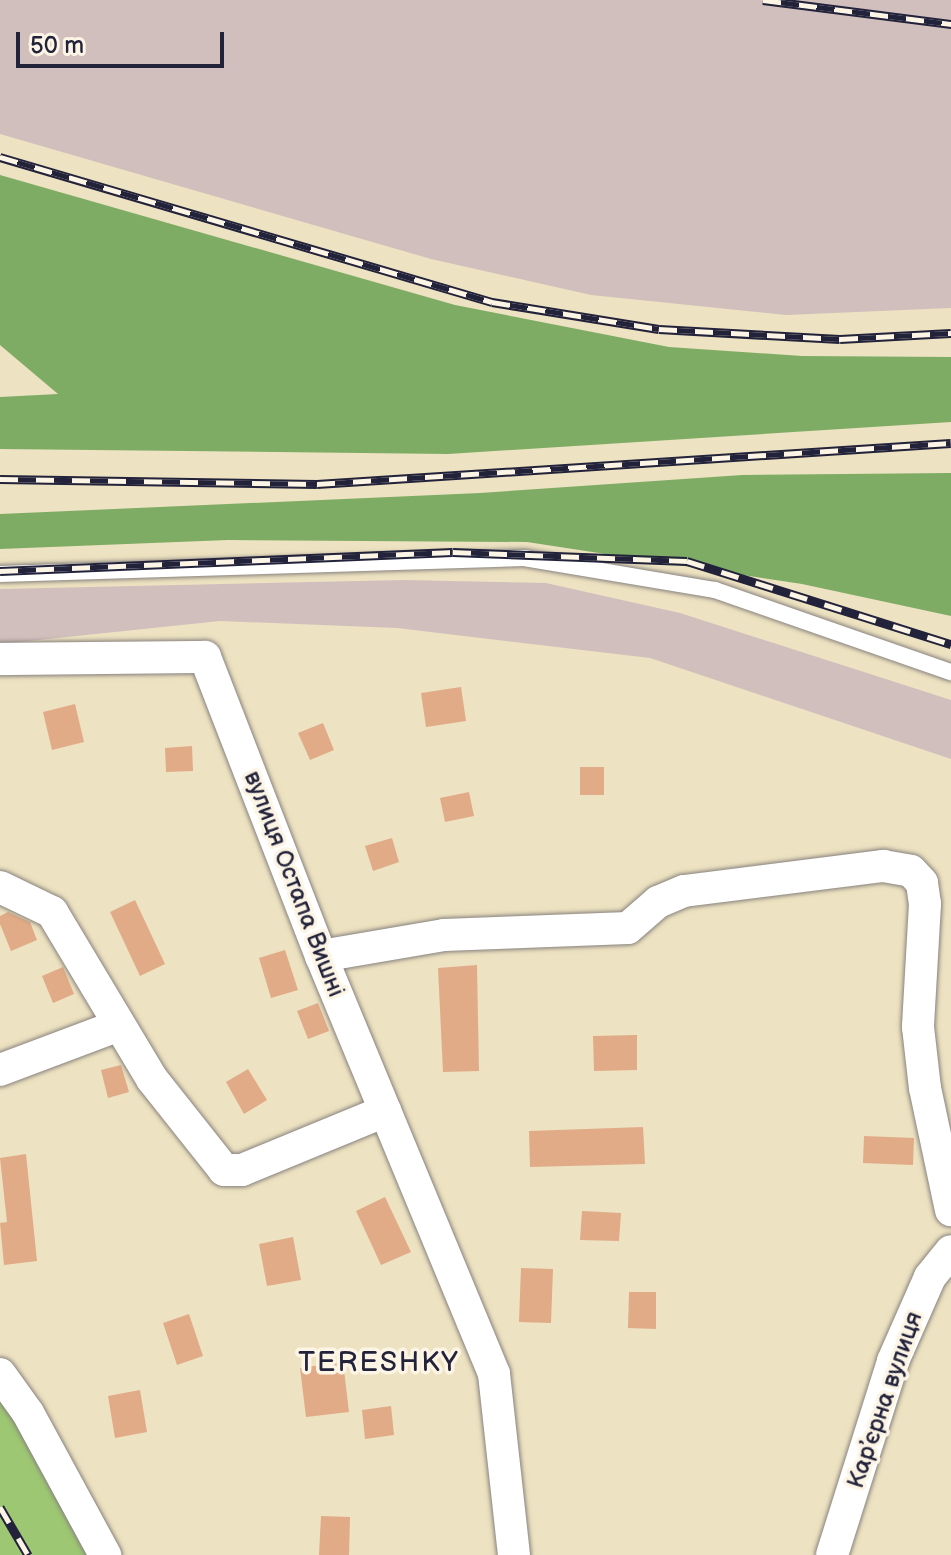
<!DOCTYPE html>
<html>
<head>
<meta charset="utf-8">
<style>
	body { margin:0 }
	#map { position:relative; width:951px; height:1555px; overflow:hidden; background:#ede2c1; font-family:"Balsamiq Sans",sans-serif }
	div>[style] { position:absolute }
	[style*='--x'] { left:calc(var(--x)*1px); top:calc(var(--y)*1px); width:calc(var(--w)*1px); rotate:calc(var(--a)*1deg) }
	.industrial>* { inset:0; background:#d1bfbd }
	.green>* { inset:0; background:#9dc773 }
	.forest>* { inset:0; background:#7eac65 }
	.building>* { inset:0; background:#e1ab87 }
	.roads { filter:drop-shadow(0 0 2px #88827e) drop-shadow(0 0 2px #88827e) }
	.lane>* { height:16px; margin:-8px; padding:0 8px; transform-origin:8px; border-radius:8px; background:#fff }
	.street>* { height:32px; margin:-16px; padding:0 16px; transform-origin:16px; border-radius:16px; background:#fff }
	.rail>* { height:9px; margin-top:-4.5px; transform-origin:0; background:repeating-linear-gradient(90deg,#fcf5e5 0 18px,#22223b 0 36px); box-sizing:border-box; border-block:2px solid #22223b }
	span { translate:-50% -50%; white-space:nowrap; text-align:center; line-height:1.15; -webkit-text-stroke:7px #fcf5e5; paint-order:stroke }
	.street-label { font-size:24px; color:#22223b }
	.quarter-label { font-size:28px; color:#22223b; letter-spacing:2px }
	.scale { position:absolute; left:16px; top:32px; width:208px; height:36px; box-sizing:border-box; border:4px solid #22223b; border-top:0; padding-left:10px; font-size:24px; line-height:28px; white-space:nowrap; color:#22223b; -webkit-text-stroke:6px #fcf5e5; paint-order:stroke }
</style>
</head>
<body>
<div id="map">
	<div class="industrial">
		<div style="clip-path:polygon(0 0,951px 0,951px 308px,786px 315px,591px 295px,431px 259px,0 134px)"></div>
		<div style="clip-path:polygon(404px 580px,546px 583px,680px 613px,951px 700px,951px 759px,650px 658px,397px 628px,220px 621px,0 644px,0 589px)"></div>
	</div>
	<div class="green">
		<div style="clip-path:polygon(0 1388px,98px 1555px,0 1555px)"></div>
	</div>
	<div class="forest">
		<div style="clip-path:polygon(0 175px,455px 305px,669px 347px,802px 356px,951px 357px,951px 422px,448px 454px,0 449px,0 397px,58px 394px,0 345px)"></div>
		<div style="clip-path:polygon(951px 473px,951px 616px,802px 584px,527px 542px,228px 540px,0 549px,0 514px,480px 493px,742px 475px)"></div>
	</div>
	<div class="building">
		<div style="clip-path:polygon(461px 687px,466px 721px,426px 727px,421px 693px)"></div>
		<div style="clip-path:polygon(75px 704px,84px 742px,52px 750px,43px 712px)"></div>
		<div style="clip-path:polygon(323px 723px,334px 750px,310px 760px,298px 733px)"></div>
		<div style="clip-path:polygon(192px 746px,193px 771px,166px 772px,165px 748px)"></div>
		<div style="clip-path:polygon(580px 767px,604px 767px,604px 795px,580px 795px)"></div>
		<div style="clip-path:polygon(469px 792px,474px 816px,445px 822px,440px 798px)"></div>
		<div style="clip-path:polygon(392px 838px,399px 862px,373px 871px,365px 846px)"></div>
		<div style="clip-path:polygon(135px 900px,165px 964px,140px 976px,110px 912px)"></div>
		<div style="clip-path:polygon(8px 912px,30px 922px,37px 940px,11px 951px,0 924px,0 916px)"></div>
		<div style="clip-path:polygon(285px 950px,298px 990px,271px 998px,259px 958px)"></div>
		<div style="clip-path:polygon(477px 965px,479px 1071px,443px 1072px,438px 968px)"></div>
		<div style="clip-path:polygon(63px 967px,74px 994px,53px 1003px,42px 976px)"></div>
		<div style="clip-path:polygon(318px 1003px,329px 1031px,308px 1039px,297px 1011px)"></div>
		<div style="clip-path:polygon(637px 1035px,637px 1070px,594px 1071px,593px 1036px)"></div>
		<div style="clip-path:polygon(121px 1065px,129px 1092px,108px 1098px,101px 1070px)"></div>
		<div style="clip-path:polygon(248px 1069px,267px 1100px,244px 1114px,226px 1082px)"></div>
		<div style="clip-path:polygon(643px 1127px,645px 1164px,530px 1167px,529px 1131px)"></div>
		<div style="clip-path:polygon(864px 1136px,914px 1138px,913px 1165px,863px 1163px)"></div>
		<div style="clip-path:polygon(26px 1154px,37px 1261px,4px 1265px,0 1223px,7px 1222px,0 1158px)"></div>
		<div style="clip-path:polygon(385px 1197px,411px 1252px,381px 1265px,356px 1211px)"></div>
		<div style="clip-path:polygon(582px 1211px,621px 1213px,619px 1241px,580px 1240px)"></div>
		<div style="clip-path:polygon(293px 1237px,301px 1280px,267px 1286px,259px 1244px)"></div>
		<div style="clip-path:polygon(521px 1268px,553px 1269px,551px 1323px,519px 1322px)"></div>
		<div style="clip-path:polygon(629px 1292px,656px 1292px,656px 1329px,628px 1328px)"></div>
		<div style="clip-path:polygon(189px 1314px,203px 1356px,177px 1365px,163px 1323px)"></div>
		<div style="clip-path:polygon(343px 1362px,349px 1412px,306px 1417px,300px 1368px)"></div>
		<div style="clip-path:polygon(140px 1390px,147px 1432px,115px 1438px,108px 1396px)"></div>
		<div style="clip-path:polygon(391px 1406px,394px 1435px,365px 1439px,362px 1410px)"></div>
		<div style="clip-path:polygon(321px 1516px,350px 1517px,349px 1555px,319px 1555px)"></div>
	</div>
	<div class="roads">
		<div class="lane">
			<div style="--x:0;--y:574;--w:524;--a:-1.75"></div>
			<div style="--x:524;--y:558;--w:194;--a:9.5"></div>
			<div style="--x:715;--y:590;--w:250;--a:19.2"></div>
		</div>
		<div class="street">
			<div style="--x:0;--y:659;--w:205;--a:-0.6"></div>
			<div style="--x:205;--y:657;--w:321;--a:68.8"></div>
			<div style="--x:321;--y:956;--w:452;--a:67.5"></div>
			<div style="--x:494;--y:1374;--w:182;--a:83.7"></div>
			<div style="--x:0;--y:887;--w:58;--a:25.7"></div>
			<div style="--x:52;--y:912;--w:195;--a:59.1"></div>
			<div style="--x:152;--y:1079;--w:116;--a:51.6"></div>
			<div style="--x:224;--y:1170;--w:18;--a:0"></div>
			<div style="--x:242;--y:1170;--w:155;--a:-22.4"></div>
			<div style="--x:321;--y:956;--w:125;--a:-9.7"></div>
			<div style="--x:444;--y:935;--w:184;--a:-2.2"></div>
			<div style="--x:628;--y:928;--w:40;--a:-41"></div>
			<div style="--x:658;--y:902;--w:28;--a:-23"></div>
			<div style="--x:684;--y:891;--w:201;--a:-7.2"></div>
			<div style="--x:883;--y:866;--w:28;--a:10"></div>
			<div style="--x:911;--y:871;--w:16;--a:47"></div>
			<div style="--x:922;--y:883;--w:21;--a:82"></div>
			<div style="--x:925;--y:904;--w:123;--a:93.3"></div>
			<div style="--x:918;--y:1027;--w:61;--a:83.5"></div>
			<div style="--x:925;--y:1088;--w:125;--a:78"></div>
			<div style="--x:0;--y:1070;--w:125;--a:-20.6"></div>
			<div style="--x:0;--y:1374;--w:48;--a:54.3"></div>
			<div style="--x:28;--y:1413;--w:162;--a:61.5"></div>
			<div style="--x:832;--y:1555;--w:203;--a:-72.5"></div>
			<div style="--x:893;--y:1361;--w:92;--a:-66.2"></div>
			<div style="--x:930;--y:1277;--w:33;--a:-51"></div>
		</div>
	</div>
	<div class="rail">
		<div style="--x:763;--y:0;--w:190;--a:7.3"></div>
		<div style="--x:0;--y:157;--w:513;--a:16.42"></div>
		<div style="--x:492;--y:302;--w:169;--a:9.2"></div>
		<div style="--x:659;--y:329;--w:181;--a:3.2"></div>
		<div style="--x:840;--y:339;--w:111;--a:-3.1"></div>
		<div style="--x:0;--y:479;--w:317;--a:0.9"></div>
		<div style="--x:317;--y:484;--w:635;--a:-3.7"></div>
		<div style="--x:0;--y:571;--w:453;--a:-2.4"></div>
		<div style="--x:453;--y:552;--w:234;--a:2.2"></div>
		<div style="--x:687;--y:561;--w:277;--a:17.5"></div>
		<div style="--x:0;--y:1507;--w:56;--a:59.7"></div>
	</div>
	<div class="street-label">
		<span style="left:294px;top:884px;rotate:69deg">вулиця Остапа Вишні</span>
		<span style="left:885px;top:1400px;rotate:-71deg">Карʼєрна вулиця</span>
	</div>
	<div class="quarter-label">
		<span style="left:379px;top:1363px">TERESHKY</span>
	</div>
	<div class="scale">50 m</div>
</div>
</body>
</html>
